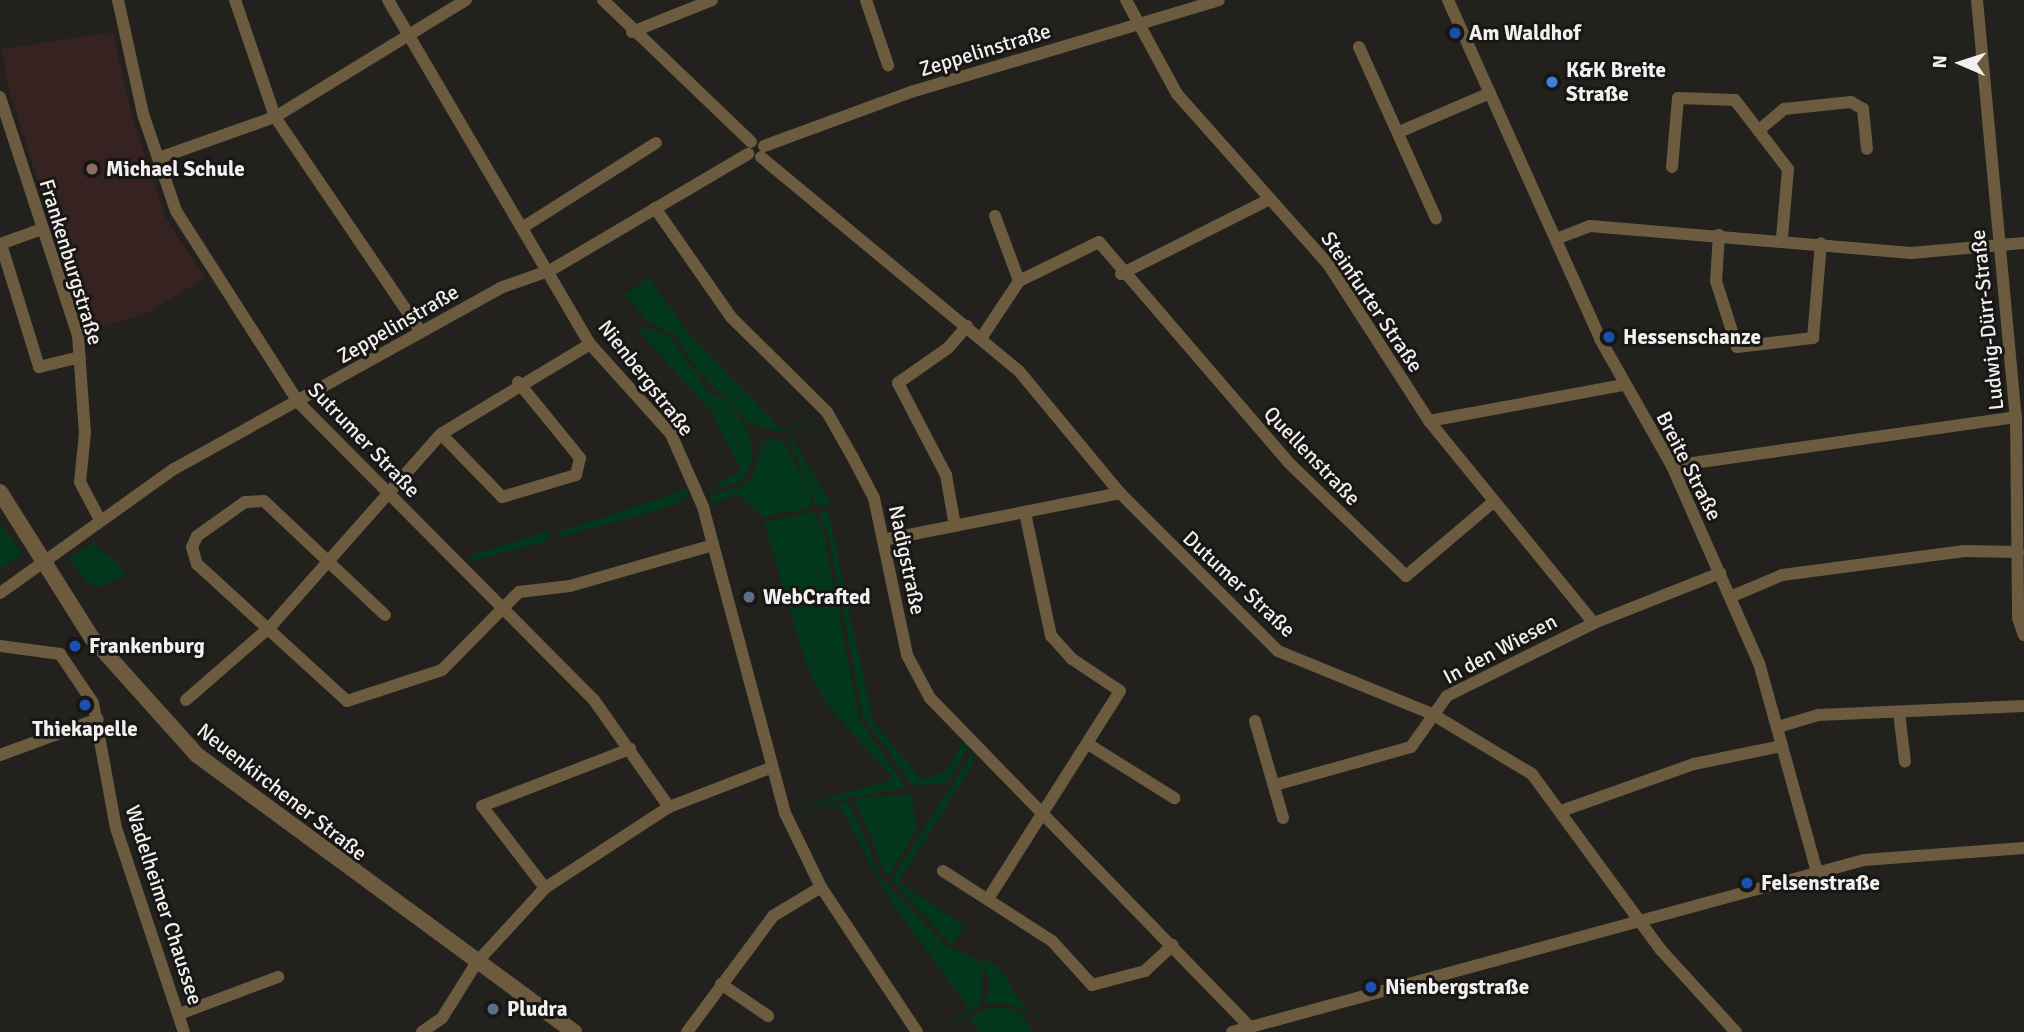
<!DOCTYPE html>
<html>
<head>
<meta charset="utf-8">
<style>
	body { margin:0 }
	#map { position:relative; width:2024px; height:1032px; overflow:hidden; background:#22211e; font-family:Signika,sans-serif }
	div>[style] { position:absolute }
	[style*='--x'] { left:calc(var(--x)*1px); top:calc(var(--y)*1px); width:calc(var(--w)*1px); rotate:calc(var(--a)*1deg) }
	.education>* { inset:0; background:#362220 }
	.green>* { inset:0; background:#03371c }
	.minor>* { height:12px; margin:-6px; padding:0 6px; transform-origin:6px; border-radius:6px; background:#6c5b3e }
	.tertiary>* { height:16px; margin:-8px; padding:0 8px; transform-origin:8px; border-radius:8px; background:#6c5b3e }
	.dots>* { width:19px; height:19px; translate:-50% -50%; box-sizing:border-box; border:4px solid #191715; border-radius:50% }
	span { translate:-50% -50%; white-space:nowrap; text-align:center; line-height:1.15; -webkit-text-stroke:6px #191715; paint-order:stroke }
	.poi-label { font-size:21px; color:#f1f0ee; font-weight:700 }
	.left { translate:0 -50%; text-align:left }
	.street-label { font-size:21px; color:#f1f0ee }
	.north { position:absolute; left:1926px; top:28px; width:70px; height:70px; -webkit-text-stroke:5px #191715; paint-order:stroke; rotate:273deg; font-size:19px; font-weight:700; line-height:28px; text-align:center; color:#f1f0ee }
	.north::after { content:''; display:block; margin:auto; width:24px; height:32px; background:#f1f0ee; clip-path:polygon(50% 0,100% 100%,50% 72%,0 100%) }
</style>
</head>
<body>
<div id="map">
	<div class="education">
		<div style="clip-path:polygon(113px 32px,133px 121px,166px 218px,205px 278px,147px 313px,86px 332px,7px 84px,2px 49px)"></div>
	</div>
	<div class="green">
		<div style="clip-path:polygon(648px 277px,691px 336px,783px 431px,819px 413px,784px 433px,749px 424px,696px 368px,676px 336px,648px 321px,625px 295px)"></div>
		<div style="clip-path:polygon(650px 328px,670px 337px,709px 392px,726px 401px,749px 431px,753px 457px,743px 481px,706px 491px,741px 470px,711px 411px,638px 331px)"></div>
		<div style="clip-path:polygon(824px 415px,791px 437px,832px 504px,818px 507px,788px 437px)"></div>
		<div style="clip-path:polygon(763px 437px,764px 444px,769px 443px,765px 437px,784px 442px,810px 490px,812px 508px,763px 517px,741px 495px,710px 503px,711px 495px,743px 486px,753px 476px)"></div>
		<div style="clip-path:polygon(687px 489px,686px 499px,663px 509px,560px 537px,556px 533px)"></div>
		<div style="clip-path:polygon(828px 510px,873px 721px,921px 779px,945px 772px,964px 742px,970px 745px,948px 782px,912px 786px,863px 717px,829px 539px,819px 513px)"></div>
		<div style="clip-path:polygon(814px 512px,824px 534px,859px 719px,906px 788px,792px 808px,894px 779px,827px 705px,806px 665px,764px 522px)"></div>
		<div style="clip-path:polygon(0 523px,23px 554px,0 569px)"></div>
		<div style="clip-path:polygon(551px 530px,547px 541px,470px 562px,471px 555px)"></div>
		<div style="clip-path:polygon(93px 542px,122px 569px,125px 575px,101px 587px,86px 582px,69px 559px)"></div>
		<div style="clip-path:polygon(974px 751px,972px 766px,898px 882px,965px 926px,952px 945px,891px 880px)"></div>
		<div style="clip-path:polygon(911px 794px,917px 829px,888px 878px,854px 799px)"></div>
		<div style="clip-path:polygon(849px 801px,882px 880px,945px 945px,975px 958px,983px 968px,980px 1006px,939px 1032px,969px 1009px,891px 902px,840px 806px,795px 814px)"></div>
		<div style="clip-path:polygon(980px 958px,998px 966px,1028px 1013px,1007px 1003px,985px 1004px,990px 981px)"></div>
		<div style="clip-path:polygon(1006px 1007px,1024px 1016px,1033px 1032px,980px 1032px,971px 1019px,949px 1032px,984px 1009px)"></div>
	</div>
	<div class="minor">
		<div style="--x:118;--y:0;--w:117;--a:77.6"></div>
		<div style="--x:143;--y:114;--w:102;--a:71.2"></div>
		<div style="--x:176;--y:211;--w:228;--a:57.4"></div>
		<div style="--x:299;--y:403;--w:419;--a:45.2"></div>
		<div style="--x:594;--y:700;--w:131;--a:55"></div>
		<div style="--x:235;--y:0;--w:124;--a:71.1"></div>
		<div style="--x:275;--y:117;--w:260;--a:55.8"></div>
		<div style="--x:388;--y:0;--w:399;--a:59.6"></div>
		<div style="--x:590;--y:344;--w:121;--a:48"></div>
		<div style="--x:671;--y:434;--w:80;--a:66.3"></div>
		<div style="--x:703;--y:507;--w:317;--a:75"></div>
		<div style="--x:785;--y:813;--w:82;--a:64.1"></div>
		<div style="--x:821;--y:887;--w:174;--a:56.5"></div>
		<div style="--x:603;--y:0;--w:205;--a:43.8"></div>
		<div style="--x:866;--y:0;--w:69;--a:71.3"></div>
		<div style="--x:1126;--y:0;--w:107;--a:61.5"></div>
		<div style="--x:1177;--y:94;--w:227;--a:48.4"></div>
		<div style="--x:1328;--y:264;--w:187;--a:57.2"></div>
		<div style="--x:1429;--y:421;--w:261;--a:50.8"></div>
		<div style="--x:1448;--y:0;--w:372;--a:65.8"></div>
		<div style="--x:1600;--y:339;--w:146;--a:60.4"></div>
		<div style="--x:1672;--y:466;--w:215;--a:66.2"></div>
		<div style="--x:1759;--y:663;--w:217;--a:74.5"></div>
		<div style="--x:1977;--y:0;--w:419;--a:84.7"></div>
		<div style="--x:2016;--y:417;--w:201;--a:89.4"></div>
		<div style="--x:2018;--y:618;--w:18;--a:71"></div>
		<div style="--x:632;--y:32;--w:86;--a:-21.8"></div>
		<div style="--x:1359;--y:47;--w:188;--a:65.8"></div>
		<div style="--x:0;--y:97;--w:251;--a:71.9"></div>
		<div style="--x:78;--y:336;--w:97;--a:85.9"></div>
		<div style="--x:85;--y:433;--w:49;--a:95.8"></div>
		<div style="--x:80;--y:482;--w:43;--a:62.2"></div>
		<div style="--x:1759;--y:130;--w:33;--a:-40"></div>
		<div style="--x:1784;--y:109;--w:67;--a:-6"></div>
		<div style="--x:1851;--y:102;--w:14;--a:30"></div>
		<div style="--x:1863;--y:109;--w:40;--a:84.3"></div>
		<div style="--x:1399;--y:132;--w:99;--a:-23.2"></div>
		<div style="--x:764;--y:146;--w:157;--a:-20.2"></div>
		<div style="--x:911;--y:92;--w:321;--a:-16.6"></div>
		<div style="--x:761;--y:157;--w:335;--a:39.7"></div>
		<div style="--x:1019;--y:371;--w:158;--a:50.4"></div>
		<div style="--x:1120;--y:493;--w:223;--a:45"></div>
		<div style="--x:1278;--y:651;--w:166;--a:22.2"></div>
		<div style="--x:1432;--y:714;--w:117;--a:31"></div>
		<div style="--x:1532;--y:774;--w:218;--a:53.8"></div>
		<div style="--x:1661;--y:950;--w:111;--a:47.6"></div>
		<div style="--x:159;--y:158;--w:123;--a:-19.5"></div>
		<div style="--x:275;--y:117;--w:224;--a:-31.5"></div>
		<div style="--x:1672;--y:167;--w:69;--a:-85"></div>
		<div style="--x:1678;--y:98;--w:57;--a:2"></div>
		<div style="--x:1735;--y:100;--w:87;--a:52.5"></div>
		<div style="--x:1788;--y:169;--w:69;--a:95"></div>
		<div style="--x:655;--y:208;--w:133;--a:55.1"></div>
		<div style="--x:731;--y:317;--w:135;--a:44.7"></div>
		<div style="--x:827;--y:412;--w:51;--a:60.4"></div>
		<div style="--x:852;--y:456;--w:47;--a:62.4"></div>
		<div style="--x:874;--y:498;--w:160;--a:78.1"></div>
		<div style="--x:907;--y:655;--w:49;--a:61.9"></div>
		<div style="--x:930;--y:698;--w:459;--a:45.8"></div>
		<div style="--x:995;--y:216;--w:69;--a:69.7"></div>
		<div style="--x:525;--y:226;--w:155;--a:-32.4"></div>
		<div style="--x:1719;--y:235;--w:46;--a:93.7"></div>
		<div style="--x:1716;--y:281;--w:69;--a:72.3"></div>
		<div style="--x:1737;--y:347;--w:77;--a:-6.8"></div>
		<div style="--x:1813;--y:338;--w:95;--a:-85.2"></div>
		<div style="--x:1556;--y:239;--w:36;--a:-21"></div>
		<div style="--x:1590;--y:226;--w:322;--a:4.8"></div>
		<div style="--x:1911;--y:253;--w:113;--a:-5.1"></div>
		<div style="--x:0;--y:244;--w:45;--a:-19.7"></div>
		<div style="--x:1;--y:244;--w:129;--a:72.8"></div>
		<div style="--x:39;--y:367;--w:42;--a:-13.7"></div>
		<div style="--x:1121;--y:274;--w:167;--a:-26.7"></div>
		<div style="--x:982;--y:337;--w:67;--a:-56.5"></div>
		<div style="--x:1019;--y:281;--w:89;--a:-26"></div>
		<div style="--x:1099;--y:242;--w:290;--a:49.3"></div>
		<div style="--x:1288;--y:462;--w:164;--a:44"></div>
		<div style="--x:1406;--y:576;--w:113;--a:-40.3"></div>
		<div style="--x:1429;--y:421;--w:198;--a:-10.5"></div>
		<div style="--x:441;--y:434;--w:88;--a:45.9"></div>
		<div style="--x:502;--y:497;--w:77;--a:-16.6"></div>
		<div style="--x:576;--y:475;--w:17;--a:-77"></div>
		<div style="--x:580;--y:458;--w:98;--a:-129.2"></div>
		<div style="--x:1672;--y:466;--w:347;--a:-8.1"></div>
		<div style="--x:955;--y:526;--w:52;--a:-100"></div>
		<div style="--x:946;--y:475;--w:104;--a:-117.6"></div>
		<div style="--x:898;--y:383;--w:61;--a:-35"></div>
		<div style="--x:948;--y:348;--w:29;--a:-49"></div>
		<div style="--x:883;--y:540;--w:242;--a:-11.2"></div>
		<div style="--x:0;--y:593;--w:214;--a:-35.5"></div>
		<div style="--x:174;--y:469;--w:373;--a:-29"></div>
		<div style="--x:500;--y:288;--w:54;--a:-19.4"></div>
		<div style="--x:551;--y:270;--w:229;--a:-30.5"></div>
		<div style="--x:1730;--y:597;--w:56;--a:-22.9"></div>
		<div style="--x:1782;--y:575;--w:184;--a:-7.5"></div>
		<div style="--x:1964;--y:551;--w:54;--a:1.1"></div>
		<div style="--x:385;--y:615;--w:166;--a:-136.7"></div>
		<div style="--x:264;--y:501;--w:19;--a:177"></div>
		<div style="--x:245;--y:502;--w:59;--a:144.7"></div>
		<div style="--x:197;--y:536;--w:12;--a:114"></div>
		<div style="--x:192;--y:547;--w:18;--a:74"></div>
		<div style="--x:197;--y:564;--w:203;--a:42.4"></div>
		<div style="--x:347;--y:701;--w:100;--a:-18.1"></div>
		<div style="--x:442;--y:670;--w:110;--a:-45.4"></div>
		<div style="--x:519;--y:592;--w:51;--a:-6.7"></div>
		<div style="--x:570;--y:586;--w:149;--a:-16"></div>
		<div style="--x:0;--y:646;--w:61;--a:7.6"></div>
		<div style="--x:60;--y:654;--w:59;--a:56"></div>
		<div style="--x:93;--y:703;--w:127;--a:79.6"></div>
		<div style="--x:116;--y:828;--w:215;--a:71.6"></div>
		<div style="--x:186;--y:700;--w:113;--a:-41"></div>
		<div style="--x:271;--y:626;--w:256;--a:-48.5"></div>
		<div style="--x:441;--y:434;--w:174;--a:-31.1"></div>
		<div style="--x:1899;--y:712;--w:50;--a:83.2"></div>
		<div style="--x:1255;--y:721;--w:101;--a:73.9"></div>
		<div style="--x:1778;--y:727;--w:42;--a:-16.7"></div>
		<div style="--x:1818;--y:715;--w:206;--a:-2.5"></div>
		<div style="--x:1088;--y:744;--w:102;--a:32.1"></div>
		<div style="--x:0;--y:755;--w:104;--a:-20.2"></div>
		<div style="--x:1275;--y:785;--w:141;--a:-15.6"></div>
		<div style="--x:1411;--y:747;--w:62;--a:-54.8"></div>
		<div style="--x:1447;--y:696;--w:164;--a:-26.4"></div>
		<div style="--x:1594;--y:623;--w:136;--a:-21.6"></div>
		<div style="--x:1564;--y:810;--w:138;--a:-19.5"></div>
		<div style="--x:1694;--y:764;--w:90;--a:-11.6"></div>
		<div style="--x:943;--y:871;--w:130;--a:32.7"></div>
		<div style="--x:1052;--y:941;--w:59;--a:47.7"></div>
		<div style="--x:1092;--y:985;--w:55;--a:-14.8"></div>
		<div style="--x:1145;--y:971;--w:38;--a:-43"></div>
		<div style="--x:545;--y:888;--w:103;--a:-127.5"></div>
		<div style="--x:482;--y:806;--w:159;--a:-21.1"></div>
		<div style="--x:988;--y:899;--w:246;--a:-57.6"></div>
		<div style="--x:1120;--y:691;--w:58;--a:-146.3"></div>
		<div style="--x:1072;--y:659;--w:31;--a:-132"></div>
		<div style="--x:1051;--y:636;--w:126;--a:-101.9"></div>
		<div style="--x:721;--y:984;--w:57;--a:34.2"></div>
		<div style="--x:179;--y:1014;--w:106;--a:-20.5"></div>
		<div style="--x:422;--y:1032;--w:24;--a:-35"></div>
		<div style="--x:442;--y:1018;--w:66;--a:-58"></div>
		<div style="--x:477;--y:962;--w:100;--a:-47.4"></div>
		<div style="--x:545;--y:888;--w:148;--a:-33.2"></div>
		<div style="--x:669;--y:807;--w:108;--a:-21.1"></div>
		<div style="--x:687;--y:1032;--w:144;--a:-53.4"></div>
		<div style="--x:773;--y:916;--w:56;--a:-31.1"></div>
		<div style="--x:1232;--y:1032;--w:655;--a:-15.22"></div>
		<div style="--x:1864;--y:860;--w:160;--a:-4.3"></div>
	</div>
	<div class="tertiary">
		<div style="--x:0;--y:492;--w:173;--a:57.8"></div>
		<div style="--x:92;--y:638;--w:157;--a:48.1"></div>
		<div style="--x:197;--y:755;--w:468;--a:36.3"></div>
	</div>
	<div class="dots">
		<div style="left:1455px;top:33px;background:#1a4fb4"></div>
		<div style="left:1552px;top:82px;background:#3f7fe0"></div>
		<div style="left:92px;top:169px;background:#8d6e63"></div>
		<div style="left:1609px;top:337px;background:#1a4fb4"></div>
		<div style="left:749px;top:597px;background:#5c6f8a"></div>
		<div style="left:75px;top:646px;background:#1a4fb4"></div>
		<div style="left:85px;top:705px;background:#1a4fb4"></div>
		<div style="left:1747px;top:883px;background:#1a4fb4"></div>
		<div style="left:1371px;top:987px;background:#1a4fb4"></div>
		<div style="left:493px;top:1009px;background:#5c6f8a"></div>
	</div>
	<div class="poi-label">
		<span class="left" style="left:1469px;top:33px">Am Waldhof</span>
		<span class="left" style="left:1566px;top:82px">K&amp;K Breite<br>Straße</span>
		<span class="left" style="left:106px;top:169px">Michael Schule</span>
		<span class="left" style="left:1623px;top:337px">Hessenschanze</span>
		<span class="left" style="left:763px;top:597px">WebCrafted</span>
		<span class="left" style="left:89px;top:646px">Frankenburg</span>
		<span style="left:85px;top:729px">Thiekapelle</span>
		<span class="left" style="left:1761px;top:883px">Felsenstraße</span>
		<span class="left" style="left:1385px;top:987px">Nienbergstraße</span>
		<span class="left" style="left:507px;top:1009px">Pludra</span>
	</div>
	<div class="street-label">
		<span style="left:985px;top:50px;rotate:-17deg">Zeppelinstraße</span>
		<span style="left:71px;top:262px;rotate:73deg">Frankenburgstraße</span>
		<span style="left:1372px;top:302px;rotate:56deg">Steinfurter Straße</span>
		<span style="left:1987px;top:320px;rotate:-96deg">Ludwig-Dürr-Straße</span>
		<span style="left:398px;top:324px;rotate:-30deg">Zeppelinstraße</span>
		<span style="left:646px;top:378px;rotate:52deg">Nienbergstraße</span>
		<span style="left:364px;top:440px;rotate:46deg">Sutrumer Straße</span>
		<span style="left:1312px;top:456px;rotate:46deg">Quellenstraße</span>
		<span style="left:1689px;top:466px;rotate:63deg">Breite Straße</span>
		<span style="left:907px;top:560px;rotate:78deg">Nadigstraße</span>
		<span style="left:1239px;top:584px;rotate:43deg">Dutumer Straße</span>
		<span style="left:1500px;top:649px;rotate:-28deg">In den Wiesen</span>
		<span style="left:282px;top:792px;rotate:38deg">Neuenkirchener Straße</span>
		<span style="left:164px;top:905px;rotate:72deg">Wadelheimer Chaussee</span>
	</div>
	<div class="north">N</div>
</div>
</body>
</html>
